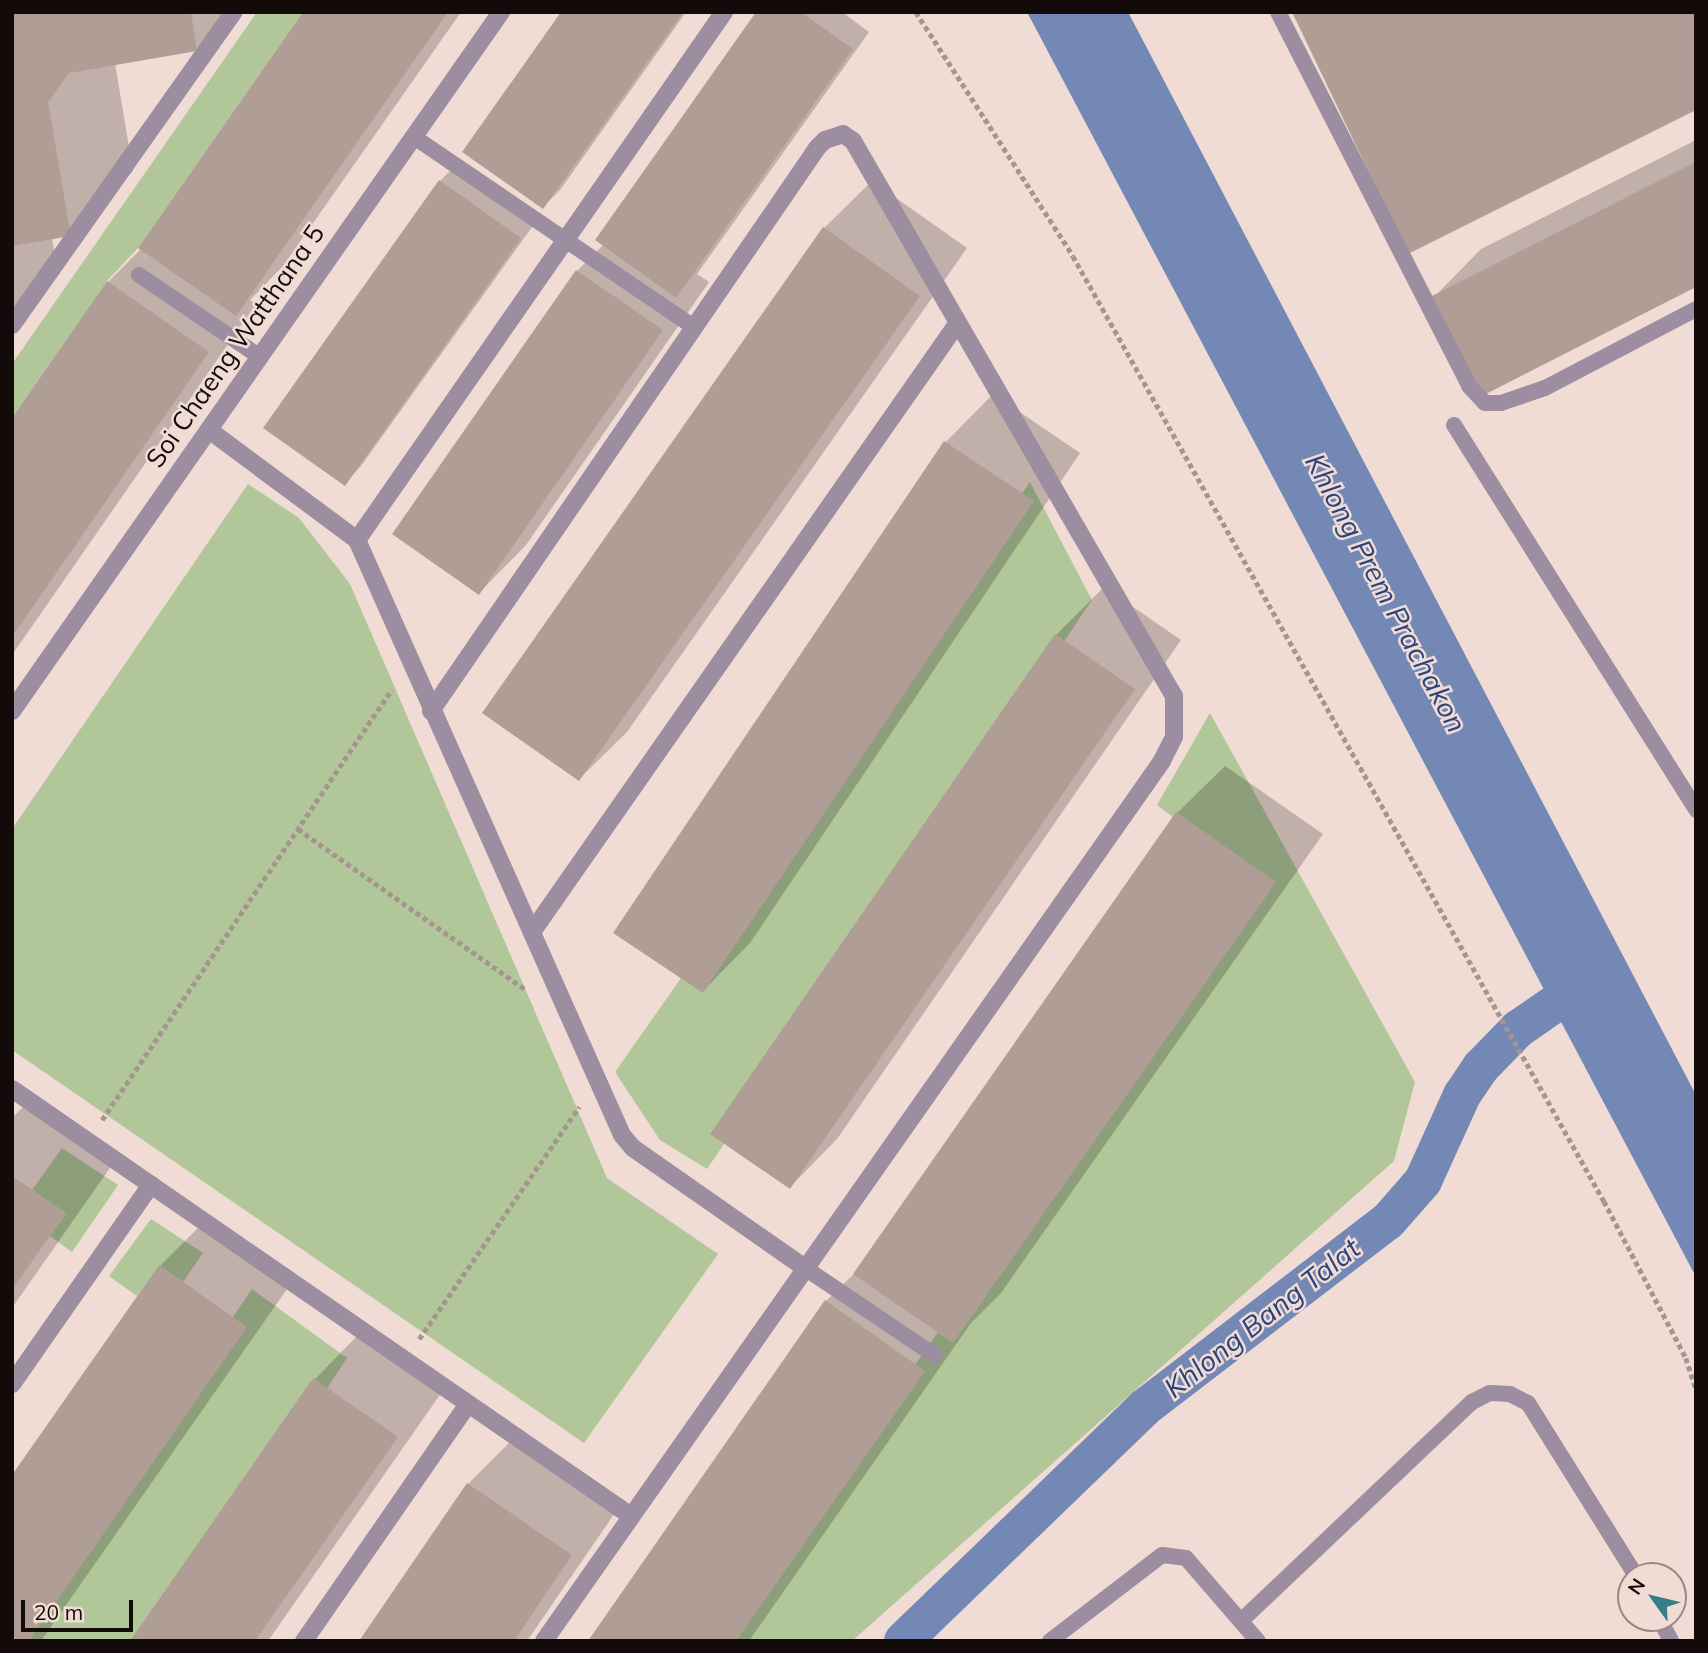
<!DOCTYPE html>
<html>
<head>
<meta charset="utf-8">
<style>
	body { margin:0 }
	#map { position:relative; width:1708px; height:1653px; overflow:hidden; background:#f0dcd4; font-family:Mulish,sans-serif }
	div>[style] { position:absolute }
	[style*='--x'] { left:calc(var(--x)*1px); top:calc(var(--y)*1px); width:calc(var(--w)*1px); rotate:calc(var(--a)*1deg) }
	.green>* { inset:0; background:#b1c799 }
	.water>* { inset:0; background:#7388b4 }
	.shadow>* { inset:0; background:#0003 }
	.canal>* { height:38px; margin:-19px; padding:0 19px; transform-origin:19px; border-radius:19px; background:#7388b4 }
	.building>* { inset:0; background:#b09e96 }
	.path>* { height:4.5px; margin-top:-2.25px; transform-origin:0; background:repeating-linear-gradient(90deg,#a4958f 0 5px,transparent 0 8.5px) }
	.lane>* { height:16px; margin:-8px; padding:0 8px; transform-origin:8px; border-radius:8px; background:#9c8da0 }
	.street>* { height:18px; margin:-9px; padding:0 9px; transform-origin:9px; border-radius:9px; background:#9c8da0 }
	span { translate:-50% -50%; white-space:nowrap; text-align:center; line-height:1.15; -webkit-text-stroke:5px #f0dcd4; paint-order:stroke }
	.street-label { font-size:26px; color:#120b09 }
	.water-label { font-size:28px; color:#2b437c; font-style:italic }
	.frame { position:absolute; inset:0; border:14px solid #120b09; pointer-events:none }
	.north { position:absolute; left:1617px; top:1562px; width:70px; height:70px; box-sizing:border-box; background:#f0dcd4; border:2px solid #978883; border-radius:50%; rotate:304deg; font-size:19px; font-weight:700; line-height:28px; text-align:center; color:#120b09 }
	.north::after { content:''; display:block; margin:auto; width:24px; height:32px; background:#367e86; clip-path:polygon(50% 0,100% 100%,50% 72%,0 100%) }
	.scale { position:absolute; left:21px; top:1600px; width:112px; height:32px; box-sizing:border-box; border:4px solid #120b09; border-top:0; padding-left:9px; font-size:21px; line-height:24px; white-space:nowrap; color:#120b09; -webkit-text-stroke:5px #f0dcd4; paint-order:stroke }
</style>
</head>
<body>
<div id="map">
	<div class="green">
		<div style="clip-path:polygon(257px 12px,303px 12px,138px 248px,107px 281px,12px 418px,12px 364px)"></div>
		<div style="clip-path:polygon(1030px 482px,1092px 600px,707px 1169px,660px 1140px,615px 1072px)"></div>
		<div style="clip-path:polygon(248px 484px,299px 518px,350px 584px,607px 1178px,718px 1254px,584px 1443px,12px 1050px,12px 829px)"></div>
		<div style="clip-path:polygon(1210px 713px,1415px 1082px,1394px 1161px,852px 1641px,719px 1641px,1258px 881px,1157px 805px)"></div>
		<div style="clip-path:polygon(62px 1148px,118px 1185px,72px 1252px,50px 1236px,66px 1213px,32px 1190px)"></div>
		<div style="clip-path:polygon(151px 1219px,203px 1253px,183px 1282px,159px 1265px,137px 1296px,109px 1276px)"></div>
		<div style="clip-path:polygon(252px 1289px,347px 1358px,160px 1641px,12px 1641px)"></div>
	</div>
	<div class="water">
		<div style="clip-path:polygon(1027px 12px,1128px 12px,1696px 1095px,1696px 1277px)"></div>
	</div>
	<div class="shadow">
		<div style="clip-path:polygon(12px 12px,233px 12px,196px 49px,115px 63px,133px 171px,70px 234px,52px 237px,56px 264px,12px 308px)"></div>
		<div style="clip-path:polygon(305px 12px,461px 12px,283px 266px,250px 300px,256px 304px,12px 655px,12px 421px,108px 282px,142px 248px)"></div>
		<div style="clip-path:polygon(563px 12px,686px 12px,560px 190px,543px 207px)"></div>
		<div style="clip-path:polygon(758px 12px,842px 12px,869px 32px,697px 274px,709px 282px,526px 545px,479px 593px,394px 534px,577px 271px,604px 244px)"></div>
		<div style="clip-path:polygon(1696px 140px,1696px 285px,1434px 297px,1481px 249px)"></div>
		<div style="clip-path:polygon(457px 164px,537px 220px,361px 466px,344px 484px,266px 428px,440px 181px)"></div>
		<div style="clip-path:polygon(872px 181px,967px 248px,627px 732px,579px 779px,824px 228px)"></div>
		<div style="clip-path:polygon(993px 394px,1080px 453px,750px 943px,703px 991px,615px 932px,946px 442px)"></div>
		<div style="clip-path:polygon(1104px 587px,1181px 640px,837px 1139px,790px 1187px,712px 1133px,1056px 635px)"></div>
		<div style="clip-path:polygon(1225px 766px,1323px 834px,1001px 1293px,971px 1323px,749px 1641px,590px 1641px,826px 1301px,859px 1269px,1177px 813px)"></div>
		<div style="clip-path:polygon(26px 1104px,112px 1165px,12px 1308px,12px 1118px)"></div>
		<div style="clip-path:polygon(208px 1218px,294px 1279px,41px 1641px,12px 1641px,160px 1266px)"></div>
		<div style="clip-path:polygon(362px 1331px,444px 1389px,268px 1641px,132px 1641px,315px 1379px)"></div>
		<div style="clip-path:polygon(516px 1436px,619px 1507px,527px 1641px,361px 1641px,468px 1484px)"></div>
	</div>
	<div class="canal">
		<div style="--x:903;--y:1641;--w:335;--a:-44"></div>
		<div style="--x:1144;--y:1408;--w:307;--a:-37.5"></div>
		<div style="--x:1388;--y:1221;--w:53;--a:-48.8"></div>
		<div style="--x:1423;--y:1181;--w:94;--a:-65.6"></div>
		<div style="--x:1462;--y:1095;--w:34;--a:-56"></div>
		<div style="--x:1481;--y:1067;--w:53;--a:-45.8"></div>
		<div style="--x:1518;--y:1029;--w:90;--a:-34.6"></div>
	</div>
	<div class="building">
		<div style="clip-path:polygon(12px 12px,191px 12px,197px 51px,69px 73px,48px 102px,71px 236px,12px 246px)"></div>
		<div style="clip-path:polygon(303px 12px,448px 12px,236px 316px,138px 248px)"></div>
		<div style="clip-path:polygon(561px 12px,683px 12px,543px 209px,462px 152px)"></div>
		<div style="clip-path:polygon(756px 12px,801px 12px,853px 49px,676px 298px,595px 240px)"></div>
		<div style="clip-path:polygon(1292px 12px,1696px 12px,1696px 110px,1408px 254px)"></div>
		<div style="clip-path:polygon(1696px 162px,1696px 287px,1482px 396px,1432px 296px)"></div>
		<div style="clip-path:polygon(439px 180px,521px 238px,345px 486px,263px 428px)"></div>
		<div style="clip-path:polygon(823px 227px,920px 296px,579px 781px,482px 713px)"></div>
		<div style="clip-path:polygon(576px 270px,663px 330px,479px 595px,392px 534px)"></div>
		<div style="clip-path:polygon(107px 281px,209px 352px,12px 637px,12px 418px)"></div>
		<div style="clip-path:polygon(944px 441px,1034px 501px,703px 993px,613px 933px)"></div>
		<div style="clip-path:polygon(1055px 634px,1135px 689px,790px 1189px,710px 1134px)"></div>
		<div style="clip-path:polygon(1176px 812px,1276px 882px,953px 1343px,853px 1274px)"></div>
		<div style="clip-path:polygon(12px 1176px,66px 1213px,12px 1290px)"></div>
		<div style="clip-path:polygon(159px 1265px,247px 1327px,29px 1641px,12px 1641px,12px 1475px)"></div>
		<div style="clip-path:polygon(825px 1300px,925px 1371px,736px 1641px,588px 1641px)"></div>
		<div style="clip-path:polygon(313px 1378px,398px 1437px,255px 1641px,130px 1641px)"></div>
		<div style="clip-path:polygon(467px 1483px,572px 1555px,514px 1641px,359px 1641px)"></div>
	</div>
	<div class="path">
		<div style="--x:916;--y:12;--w:290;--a:57.2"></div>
		<div style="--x:1073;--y:256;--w:1084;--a:60.67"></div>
		<div style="--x:1604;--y:1201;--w:177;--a:62.4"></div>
		<div style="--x:1686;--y:1358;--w:32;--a:72"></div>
		<div style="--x:298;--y:829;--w:279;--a:35.2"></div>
		<div style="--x:102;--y:1120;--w:519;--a:-56.07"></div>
		<div style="--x:419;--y:1339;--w:282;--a:-55.4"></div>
	</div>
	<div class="lane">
		<div style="--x:1278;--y:12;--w:420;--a:62.9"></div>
		<div style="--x:1469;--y:386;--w:23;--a:47"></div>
		<div style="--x:1485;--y:403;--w:16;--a:0"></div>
		<div style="--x:1501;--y:403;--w:46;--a:-18.8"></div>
		<div style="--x:1545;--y:388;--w:170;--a:-27.6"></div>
		<div style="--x:414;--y:137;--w:338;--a:34.2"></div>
		<div style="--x:139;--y:275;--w:146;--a:34.1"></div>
		<div style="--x:1454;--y:425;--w:455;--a:57.8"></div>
		<div style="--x:805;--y:1268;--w:156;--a:34"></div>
		<div style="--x:1659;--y:1618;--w:26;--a:62"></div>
		<div style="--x:1241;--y:1621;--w:318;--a:-43.5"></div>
		<div style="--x:1472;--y:1402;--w:20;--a:-27"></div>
		<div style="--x:1490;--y:1393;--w:20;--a:3"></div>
		<div style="--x:1510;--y:1394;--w:20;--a:27"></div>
		<div style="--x:1528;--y:1403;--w:204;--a:58"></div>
		<div style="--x:1050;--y:1641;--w:141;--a:-37.5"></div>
		<div style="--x:1162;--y:1555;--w:24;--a:7"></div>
		<div style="--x:1186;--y:1558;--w:110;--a:49.1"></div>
	</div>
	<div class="street">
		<div style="--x:12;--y:325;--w:384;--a:-54.7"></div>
		<div style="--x:209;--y:430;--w:184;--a:36.6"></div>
		<div style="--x:357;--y:540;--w:651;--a:65.99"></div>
		<div style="--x:622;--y:1135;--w:17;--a:50"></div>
		<div style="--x:633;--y:1148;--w:210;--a:34.9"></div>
		<div style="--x:357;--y:540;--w:643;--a:-55.2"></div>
		<div style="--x:12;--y:711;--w:853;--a:-55.02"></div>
		<div style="--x:431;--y:711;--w:683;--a:-55.56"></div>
		<div style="--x:817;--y:148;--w:11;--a:-45"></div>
		<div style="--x:825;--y:140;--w:19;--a:-18"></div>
		<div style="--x:843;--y:134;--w:12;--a:35"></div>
		<div style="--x:853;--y:141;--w:641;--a:59.96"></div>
		<div style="--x:1174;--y:696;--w:41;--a:90"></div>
		<div style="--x:1174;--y:737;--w:27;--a:117"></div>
		<div style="--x:1162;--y:761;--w:1075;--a:125.08"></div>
		<div style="--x:532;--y:932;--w:742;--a:-55.05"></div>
		<div style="--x:12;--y:1089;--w:752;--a:34.6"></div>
		<div style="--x:12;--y:1384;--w:243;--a:-55.1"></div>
		<div style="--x:304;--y:1641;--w:288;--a:-55.3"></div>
	</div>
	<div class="street-label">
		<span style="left:235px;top:346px;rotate:-55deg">Soi Chaeng Watthana 5</span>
	</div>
	<div class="water-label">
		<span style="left:1386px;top:593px;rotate:62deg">Khlong Prem Prachakon</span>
		<span style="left:1262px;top:1318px;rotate:-38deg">Khlong Bang Talat</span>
	</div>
	<div class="frame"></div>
	<div class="north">N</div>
	<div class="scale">20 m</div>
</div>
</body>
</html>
